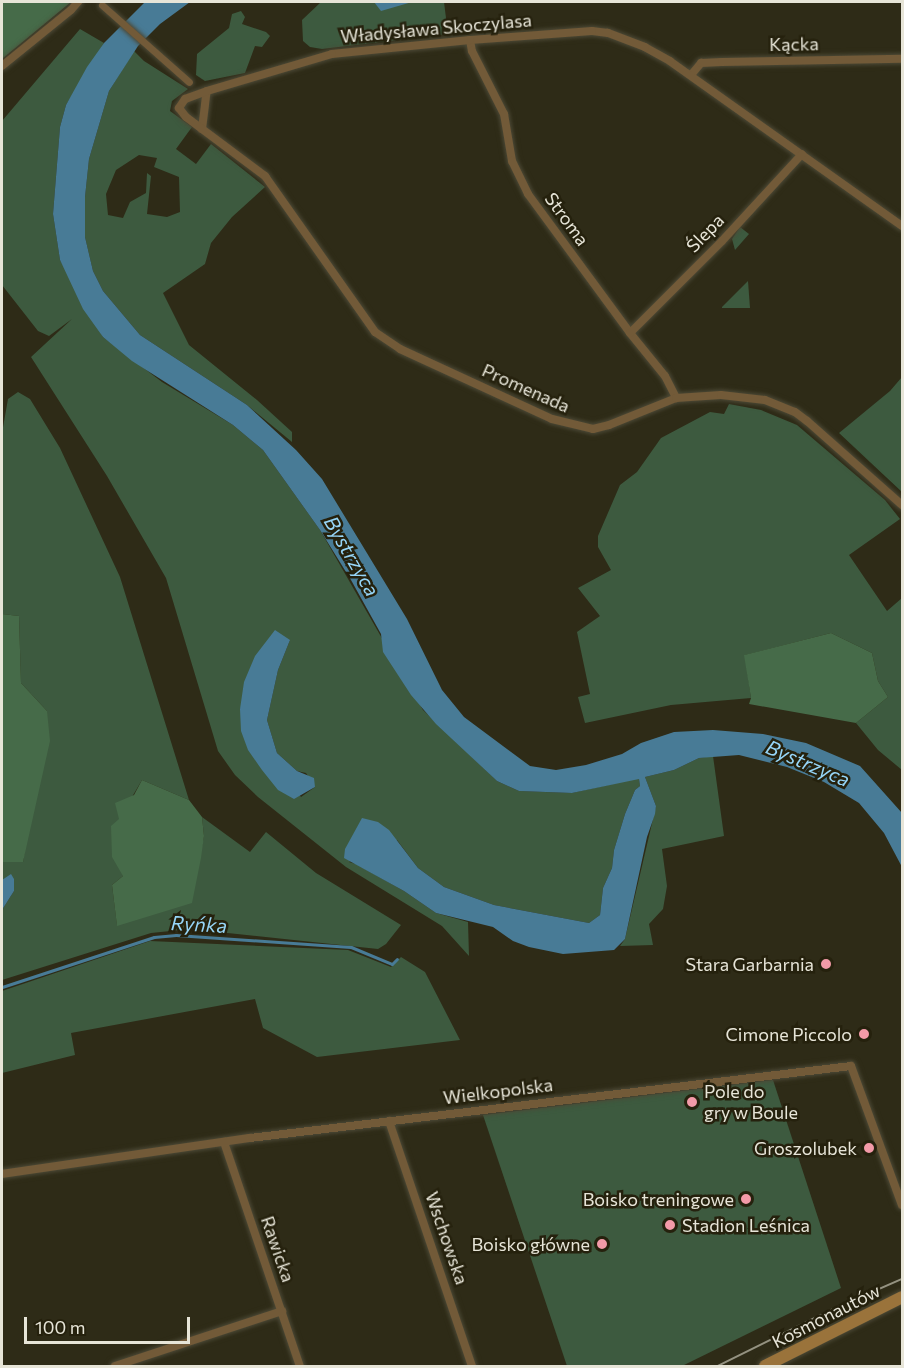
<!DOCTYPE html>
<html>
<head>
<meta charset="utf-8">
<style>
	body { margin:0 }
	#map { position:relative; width:904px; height:1368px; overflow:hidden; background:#2e2b17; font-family:Commissioner,sans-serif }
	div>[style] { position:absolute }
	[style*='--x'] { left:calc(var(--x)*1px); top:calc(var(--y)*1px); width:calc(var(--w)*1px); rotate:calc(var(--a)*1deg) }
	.green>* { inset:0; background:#3d5a3f }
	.forest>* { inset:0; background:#466b49 }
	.water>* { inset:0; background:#487b96 }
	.stream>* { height:3px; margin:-1.5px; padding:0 1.5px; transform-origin:1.5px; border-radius:1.5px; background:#487b96 }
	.roads { filter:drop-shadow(0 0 2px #4c4936) drop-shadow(0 0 2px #4c4936) }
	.pedestrian>* { height:7px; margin:-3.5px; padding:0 3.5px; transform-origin:3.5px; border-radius:3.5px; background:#725a38 }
	.minor>* { height:8px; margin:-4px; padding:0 4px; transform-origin:4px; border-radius:4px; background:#725a38 }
	.secondary>* { height:12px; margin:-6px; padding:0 6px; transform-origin:6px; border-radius:6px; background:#9a733b }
	.tram>* { height:1.5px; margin:-0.75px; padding:0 0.75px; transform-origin:0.75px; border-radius:0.75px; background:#949281 }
	.dots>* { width:16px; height:16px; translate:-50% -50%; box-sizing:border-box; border:3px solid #25210d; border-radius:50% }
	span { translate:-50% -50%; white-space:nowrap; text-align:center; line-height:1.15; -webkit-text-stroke:5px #25210d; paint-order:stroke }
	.street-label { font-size:18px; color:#e7e5d8 }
	.poi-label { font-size:18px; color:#e7e5d8 }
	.right { translate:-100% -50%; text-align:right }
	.left { translate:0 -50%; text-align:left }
	.water-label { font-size:20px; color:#96d5f7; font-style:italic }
	.frame { position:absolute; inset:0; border:3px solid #e7e5d8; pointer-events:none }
	.scale { position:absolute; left:24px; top:1317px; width:166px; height:27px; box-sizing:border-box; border:3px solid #e7e5d8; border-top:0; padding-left:8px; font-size:18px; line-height:21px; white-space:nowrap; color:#e7e5d8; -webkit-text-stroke:4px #25210d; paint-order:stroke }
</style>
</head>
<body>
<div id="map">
	<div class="green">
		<div style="clip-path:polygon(321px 2px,444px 2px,448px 34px,322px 49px,310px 47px,303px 41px,302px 20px)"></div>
		<div style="clip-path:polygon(241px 11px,245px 17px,242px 24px,266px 32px,270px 36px,262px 47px,255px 46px,245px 73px,205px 81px,196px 75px,197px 54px,229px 28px,232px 14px)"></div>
		<div style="clip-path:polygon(evenodd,80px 29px,104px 43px,66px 105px,60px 127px,53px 214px,60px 260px,103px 337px,162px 382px,233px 425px,263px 450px,320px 530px,423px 710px,497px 781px,519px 791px,572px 793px,639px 778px,640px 786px,635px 790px,625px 814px,614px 850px,612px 868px,603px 888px,600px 915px,589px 923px,494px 905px,444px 887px,418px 868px,397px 840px,349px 862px,356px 864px,404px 891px,436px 913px,468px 922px,469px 956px,442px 926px,346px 867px,258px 797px,235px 775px,218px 751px,166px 578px,107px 476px,31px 357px,72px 319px,49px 336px,38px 331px,2px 285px,2px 121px,80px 29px,290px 640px,278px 670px,267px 720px,277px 753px,297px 771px,306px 773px,315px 787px,301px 797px,240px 709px,290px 640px)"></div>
		<div style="clip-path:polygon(evenodd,134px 51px,144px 61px,188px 89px,172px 101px,170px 111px,192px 127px,176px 149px,196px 164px,211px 144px,265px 187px,232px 217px,211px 243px,205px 264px,163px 293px,189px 345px,257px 400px,292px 432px,292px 442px,247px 405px,140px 335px,103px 291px,93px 271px,85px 237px,85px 197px,89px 159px,109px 91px,134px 51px,139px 155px,157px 158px,154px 167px,179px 177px,180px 212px,167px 217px,147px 214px,151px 176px,147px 173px,146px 193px,130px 202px,123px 218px,108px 215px,106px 194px,116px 170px,139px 155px)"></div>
		<div style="clip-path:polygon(740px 227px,749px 234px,735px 250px,732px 239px)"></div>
		<div style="clip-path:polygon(748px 281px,750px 308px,722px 308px,722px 307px)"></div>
		<div style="clip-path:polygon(902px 377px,902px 492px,839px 433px,890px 391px)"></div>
		<div style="clip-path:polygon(18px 392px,30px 399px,60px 448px,120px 577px,189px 800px,142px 780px,119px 819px,123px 876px,112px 885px,117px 925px,191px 902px,204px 836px,202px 817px,250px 852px,266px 832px,316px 873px,401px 925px,386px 944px,378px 949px,190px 929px,151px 933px,2px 980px,2px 910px,14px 891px,2px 880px,2px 862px,23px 862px,47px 711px,21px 683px,19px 616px,2px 614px,2px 433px,8px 399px)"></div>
		<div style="clip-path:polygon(729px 404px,761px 410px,797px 425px,885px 500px,900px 519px,849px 555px,887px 611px,902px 598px,902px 770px,878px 750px,856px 723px,888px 697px,878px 681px,872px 653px,831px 633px,745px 655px,751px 698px,671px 705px,585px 723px,578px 697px,590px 694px,577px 632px,600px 616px,578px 588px,611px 570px,598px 547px,598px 536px,620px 485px,637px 472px,661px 438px,710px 412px,724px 414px)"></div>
		<div style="clip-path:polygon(713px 756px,724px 836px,662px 849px,667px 886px,663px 909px,649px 924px,653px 945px,620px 946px,625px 939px,656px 806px,645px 777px,674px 770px,699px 758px)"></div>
		<div style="clip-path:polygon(150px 941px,348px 950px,391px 967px,401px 957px,425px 972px,460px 1040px,317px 1057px,263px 1028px,255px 999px,71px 1033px,75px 1055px,2px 1073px,2px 991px)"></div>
		<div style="clip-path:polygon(773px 1080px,841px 1288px,682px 1366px,567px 1366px,483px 1115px)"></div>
	</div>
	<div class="forest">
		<div style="clip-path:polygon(2px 2px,71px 2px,2px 59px)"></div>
		<div style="clip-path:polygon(2px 614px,19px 616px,21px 683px,47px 711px,50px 741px,23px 862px,2px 862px)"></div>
		<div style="clip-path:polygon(831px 633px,872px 653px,878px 681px,888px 697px,856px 723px,749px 704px,751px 698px,744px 655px)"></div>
		<div style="clip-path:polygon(142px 780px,189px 800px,202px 817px,204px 836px,201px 858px,192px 903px,117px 926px,112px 885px,123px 876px,112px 857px,111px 826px,119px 819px,115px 803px,134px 795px)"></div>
	</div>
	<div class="water">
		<div style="clip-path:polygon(145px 2px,190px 2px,160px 24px,138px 46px,109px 91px,89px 159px,85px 197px,85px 237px,93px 271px,103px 291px,140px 335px,247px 405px,296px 450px,322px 479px,407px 619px,442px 690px,464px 717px,530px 766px,556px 770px,586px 765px,622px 754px,641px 743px,674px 732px,713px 730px,763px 734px,806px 743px,860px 766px,902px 813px,902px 867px,884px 833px,859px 803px,824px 782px,787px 767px,739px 755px,699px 758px,674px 770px,645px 777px,656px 806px,655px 814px,647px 837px,625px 939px,614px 950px,563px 954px,529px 947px,513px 941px,493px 927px,436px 913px,404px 891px,344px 858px,345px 849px,362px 818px,378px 822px,389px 830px,418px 868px,444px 887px,494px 905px,589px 923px,600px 915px,603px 888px,612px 868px,614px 850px,625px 814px,635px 790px,640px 786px,639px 779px,572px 793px,519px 791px,497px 781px,436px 724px,411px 695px,383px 652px,381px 634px,351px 580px,320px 530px,263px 450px,233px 425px,132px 361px,103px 337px,83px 309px,60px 260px,53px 214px,60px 127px,66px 105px,87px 67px,104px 43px)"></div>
		<div style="clip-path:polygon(374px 2px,412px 2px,381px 11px)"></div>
		<div style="clip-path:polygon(275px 630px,290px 640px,278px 670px,267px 720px,277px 753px,297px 771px,314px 778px,315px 787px,294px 799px,278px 790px,262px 770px,248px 750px,241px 731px,240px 709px,244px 682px,255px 656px)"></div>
		<div style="clip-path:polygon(11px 874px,14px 879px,14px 891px,2px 910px,2px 880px)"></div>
	</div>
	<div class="stream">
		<div style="--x:2;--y:987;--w:160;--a:-18.2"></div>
		<div style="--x:154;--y:937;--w:22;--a:-5"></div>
		<div style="--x:176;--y:935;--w:175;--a:3.9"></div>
		<div style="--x:351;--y:947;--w:44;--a:22.5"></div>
		<div style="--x:392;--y:964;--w:7;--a:-45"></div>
	</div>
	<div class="roads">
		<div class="pedestrian">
			<div style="--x:102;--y:5;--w:116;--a:41.5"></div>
		</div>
		<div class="minor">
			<div style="--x:470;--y:40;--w:11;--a:80"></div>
			<div style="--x:472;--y:51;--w:71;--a:63.1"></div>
			<div style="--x:504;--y:114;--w:48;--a:80.3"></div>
			<div style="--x:512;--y:161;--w:37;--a:64"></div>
			<div style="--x:528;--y:194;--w:172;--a:53.7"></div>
			<div style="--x:630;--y:333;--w:55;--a:50.9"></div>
			<div style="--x:665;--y:376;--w:25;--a:63"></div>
			<div style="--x:2;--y:66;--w:89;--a:-39.1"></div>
			<div style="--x:71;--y:10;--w:11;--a:-49"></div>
			<div style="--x:691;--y:75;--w:16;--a:-50"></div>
			<div style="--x:701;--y:63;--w:21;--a:-3"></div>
			<div style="--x:722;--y:62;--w:180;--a:-1"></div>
			<div style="--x:202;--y:129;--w:38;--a:-83"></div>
			<div style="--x:902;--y:226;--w:285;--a:-144.6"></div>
			<div style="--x:670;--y:61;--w:29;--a:-151"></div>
			<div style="--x:645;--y:47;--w:40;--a:-159"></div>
			<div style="--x:608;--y:33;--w:16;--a:-173"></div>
			<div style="--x:592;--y:31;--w:122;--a:175.8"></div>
			<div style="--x:470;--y:40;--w:139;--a:174.2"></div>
			<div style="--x:332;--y:54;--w:130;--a:163.5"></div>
			<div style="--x:207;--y:91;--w:23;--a:160"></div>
			<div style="--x:185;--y:99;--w:11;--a:124"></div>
			<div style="--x:179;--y:108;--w:11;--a:52"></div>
			<div style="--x:186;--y:117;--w:99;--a:36.8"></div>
			<div style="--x:265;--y:176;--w:191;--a:54.8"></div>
			<div style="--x:375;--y:332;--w:30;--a:34"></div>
			<div style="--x:400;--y:349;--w:167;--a:24.7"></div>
			<div style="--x:552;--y:419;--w:42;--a:13.7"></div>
			<div style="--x:593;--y:429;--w:16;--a:-14"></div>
			<div style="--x:609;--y:425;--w:72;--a:-21.9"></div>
			<div style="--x:676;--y:398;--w:45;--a:-3.8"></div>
			<div style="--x:721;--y:395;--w:44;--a:6.5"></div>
			<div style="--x:765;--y:400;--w:32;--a:22"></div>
			<div style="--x:795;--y:412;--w:15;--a:37"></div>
			<div style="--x:807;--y:421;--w:127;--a:41.5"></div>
			<div style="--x:630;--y:333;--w:130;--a:-45"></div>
			<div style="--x:722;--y:241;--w:118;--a:-47.4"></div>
			<div style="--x:389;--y:1121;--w:259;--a:71.3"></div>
			<div style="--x:224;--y:1142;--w:237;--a:71.3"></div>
			<div style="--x:2;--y:1174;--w:251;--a:-8.3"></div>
			<div style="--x:250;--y:1138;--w:605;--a:-6.83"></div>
			<div style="--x:851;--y:1066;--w:148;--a:69.9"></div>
			<div style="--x:115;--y:1366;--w:176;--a:-18.2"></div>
		</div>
		<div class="secondary">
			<div style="--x:765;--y:1366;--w:153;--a:-26.7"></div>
		</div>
	</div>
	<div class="tram">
		<div style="--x:718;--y:1366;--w:124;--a:-26.4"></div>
		<div style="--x:829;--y:1311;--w:80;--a:-23.7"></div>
	</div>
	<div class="dots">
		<div style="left:826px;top:964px;background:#f39aa8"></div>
		<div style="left:864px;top:1034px;background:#f39aa8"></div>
		<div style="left:692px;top:1102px;background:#f39aa8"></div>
		<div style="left:869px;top:1148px;background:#f39aa8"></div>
		<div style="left:746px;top:1199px;background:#f39aa8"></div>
		<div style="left:670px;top:1225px;background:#f39aa8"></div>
		<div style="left:602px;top:1244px;background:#f39aa8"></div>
	</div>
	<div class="street-label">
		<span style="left:436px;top:28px;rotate:-5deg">Władysława Skoczylasa</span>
		<span style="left:794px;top:44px;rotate:-1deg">Kącka</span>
		<span style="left:567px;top:219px;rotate:54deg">Stroma</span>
		<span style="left:705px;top:233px;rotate:-46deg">Ślepa</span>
		<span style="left:526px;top:388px;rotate:24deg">Promenada</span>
		<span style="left:498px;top:1091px;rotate:-7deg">Wielkopolska</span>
		<span style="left:447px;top:1238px;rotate:71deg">Wschowska</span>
		<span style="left:278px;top:1249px;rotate:71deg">Rawicka</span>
		<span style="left:826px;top:1316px;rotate:-27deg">Kosmonautów</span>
	</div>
	<div class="poi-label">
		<span class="right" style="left:814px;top:964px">Stara Garbarnia</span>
		<span class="right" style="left:852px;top:1034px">Cimone Piccolo</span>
		<span class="left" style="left:704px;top:1102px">Pole do<br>gry w Boule</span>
		<span class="right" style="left:857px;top:1148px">Groszolubek</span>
		<span class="right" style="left:734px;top:1199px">Boisko treningowe</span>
		<span class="left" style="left:682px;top:1225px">Stadion Leśnica</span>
		<span class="right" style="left:590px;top:1244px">Boisko główne</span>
	</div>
	<div class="water-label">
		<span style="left:352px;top:556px;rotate:60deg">Bystrzyca</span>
		<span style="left:808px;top:763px;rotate:23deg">Bystrzyca</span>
		<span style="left:199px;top:924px;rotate:3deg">Ryńka</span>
	</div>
	<div class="frame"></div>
	<div class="scale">100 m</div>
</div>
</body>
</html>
